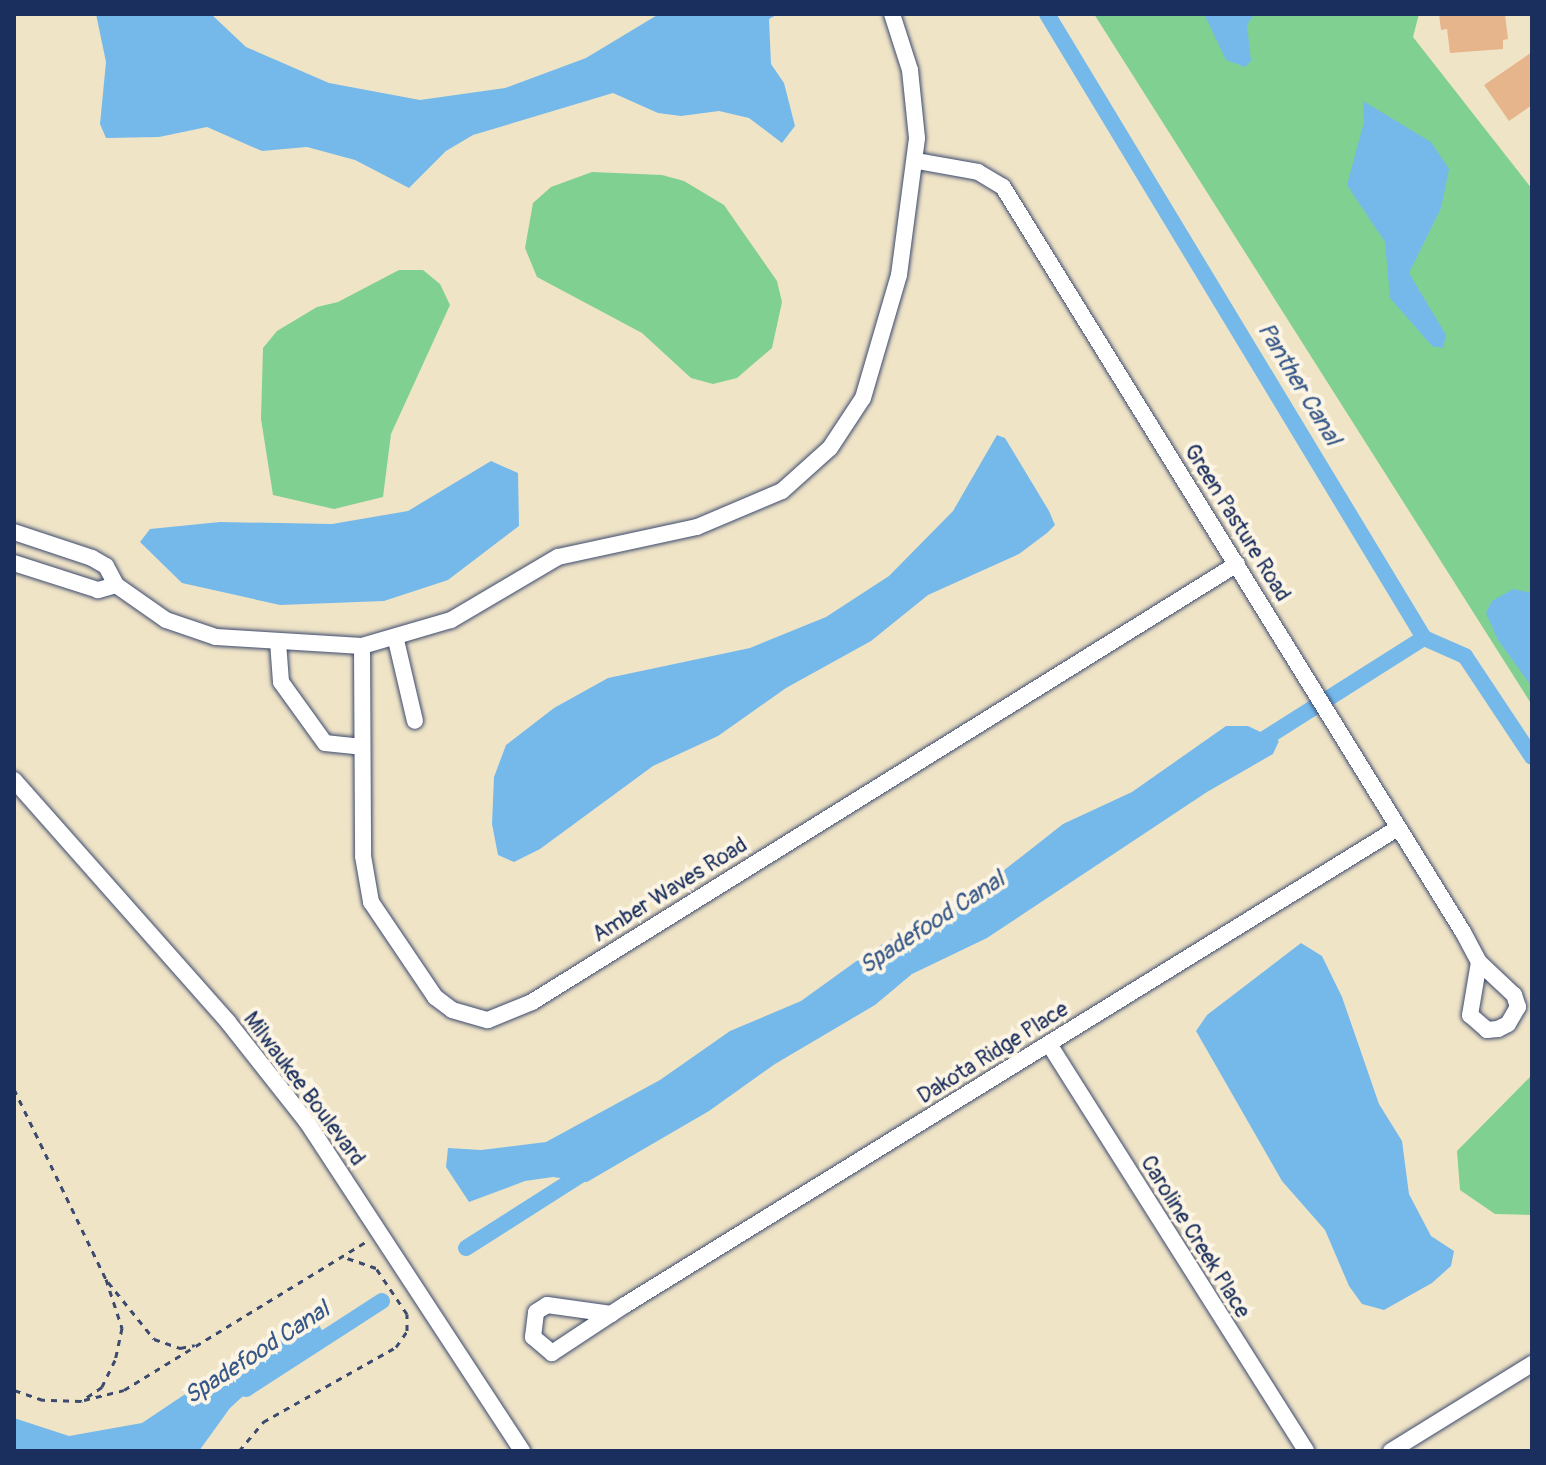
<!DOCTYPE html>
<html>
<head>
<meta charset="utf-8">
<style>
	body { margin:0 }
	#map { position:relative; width:1546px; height:1465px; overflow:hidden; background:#f0e4c7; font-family:Pangolin,sans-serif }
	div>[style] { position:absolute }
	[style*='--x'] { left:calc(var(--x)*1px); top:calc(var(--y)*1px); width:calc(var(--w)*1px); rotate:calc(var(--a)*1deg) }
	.green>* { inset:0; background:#7fd091 }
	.water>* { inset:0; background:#75b9eb }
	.canal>* { height:16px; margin:-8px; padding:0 8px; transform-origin:8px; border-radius:8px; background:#75b9eb }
	.building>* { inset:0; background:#e6b58c }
	.path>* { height:3px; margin-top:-1.5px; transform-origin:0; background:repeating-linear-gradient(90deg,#3b4a6e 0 6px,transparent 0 12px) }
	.roads { filter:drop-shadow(0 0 2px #3b4a6e) drop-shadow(0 0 2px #3b4a6e) }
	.minor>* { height:16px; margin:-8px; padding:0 8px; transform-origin:8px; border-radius:8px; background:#fff }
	span { translate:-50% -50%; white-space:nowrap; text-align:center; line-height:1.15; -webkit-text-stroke:8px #fcf5e5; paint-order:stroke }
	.street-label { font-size:22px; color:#1b2f5e }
	.water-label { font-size:24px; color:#365888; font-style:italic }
	.frame { position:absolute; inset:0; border:16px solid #1b2f5e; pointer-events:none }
</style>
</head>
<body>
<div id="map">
	<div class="green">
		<div style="clip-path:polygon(1094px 14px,1419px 14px,1413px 37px,1532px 189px,1532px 705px)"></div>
		<div style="clip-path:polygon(592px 172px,662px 175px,684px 181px,724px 205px,777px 281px,782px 302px,772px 348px,737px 378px,713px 384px,691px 378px,642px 333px,537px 277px,525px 248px,533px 203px,551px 187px)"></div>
		<div style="clip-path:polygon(399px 270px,423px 270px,440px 284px,450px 305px,391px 434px,383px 497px,334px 509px,273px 495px,261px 419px,263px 348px,277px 331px,317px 307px,338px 302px)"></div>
		<div style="clip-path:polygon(1532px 1075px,1532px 1215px,1495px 1214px,1460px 1190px,1457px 1151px)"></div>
	</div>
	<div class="water">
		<div style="clip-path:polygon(96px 14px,211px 14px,246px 47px,329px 83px,420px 100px,505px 88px,586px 58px,659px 14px,778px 14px,769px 19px,771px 64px,784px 83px,795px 126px,782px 143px,749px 118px,719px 111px,681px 116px,658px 113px,613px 93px,473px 135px,446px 151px,409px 188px,355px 160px,307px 147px,262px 151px,207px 127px,159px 137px,106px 138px,100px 124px,106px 62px)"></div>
		<div style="clip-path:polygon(1204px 14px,1254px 14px,1247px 25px,1251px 61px,1245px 67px,1226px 60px)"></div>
		<div style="clip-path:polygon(1363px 101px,1431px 142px,1449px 169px,1441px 208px,1409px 273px,1446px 335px,1443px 348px,1432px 346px,1390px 298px,1385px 242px,1347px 185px,1364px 122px)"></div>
		<div style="clip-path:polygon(997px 435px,1005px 438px,1049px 511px,1055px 525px,1047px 533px,1019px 554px,928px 595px,871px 641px,786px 688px,718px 736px,653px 766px,540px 849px,514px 862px,498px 855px,492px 824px,494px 777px,506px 745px,554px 708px,608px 678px,750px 648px,826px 617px,889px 576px,953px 511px)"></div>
		<div style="clip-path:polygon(491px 461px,518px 473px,519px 526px,448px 580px,384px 601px,280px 605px,182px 583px,140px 542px,150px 529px,220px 522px,332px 524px,408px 511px)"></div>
		<div style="clip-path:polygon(1513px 589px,1532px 593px,1532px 687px,1498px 640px,1486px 613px,1492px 601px)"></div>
		<div style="clip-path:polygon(1226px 726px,1248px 726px,1279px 741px,1273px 754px,1207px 792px,987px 938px,912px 974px,875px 1005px,775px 1064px,709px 1111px,587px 1182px,553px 1177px,525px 1181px,469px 1202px,446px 1167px,448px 1148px,481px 1150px,546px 1142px,660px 1080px,730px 1031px,801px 1001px,869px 952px,984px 886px,1063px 824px,1132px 792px)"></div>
		<div style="clip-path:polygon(1301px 943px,1322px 956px,1342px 997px,1379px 1104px,1402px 1141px,1409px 1194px,1431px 1236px,1454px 1251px,1451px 1266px,1432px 1283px,1384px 1310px,1362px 1304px,1349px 1286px,1325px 1230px,1282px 1181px,1196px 1031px,1207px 1015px)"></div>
		<div style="clip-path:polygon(313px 1315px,326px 1337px,266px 1375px,230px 1408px,199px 1451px,14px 1451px,14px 1418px,69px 1436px,142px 1423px,266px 1340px)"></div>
	</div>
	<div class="canal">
		<div style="--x:1047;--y:14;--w:729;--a:58.86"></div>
		<div style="--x:1424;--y:638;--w:45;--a:23.7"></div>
		<div style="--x:1465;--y:656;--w:121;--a:56.4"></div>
		<div style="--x:1253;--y:746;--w:202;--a:-32.3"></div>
		<div style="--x:466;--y:1248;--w:147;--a:-32.5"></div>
		<div style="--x:246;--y:1389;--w:162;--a:-32.9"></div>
	</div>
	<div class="building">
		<div style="clip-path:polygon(1439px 14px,1505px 14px,1508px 39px,1503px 40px,1503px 49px,1450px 53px,1447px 29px,1441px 30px)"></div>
		<div style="clip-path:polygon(1532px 52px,1532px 105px,1509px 121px,1484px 85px)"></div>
	</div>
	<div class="path">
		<div style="--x:14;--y:1089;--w:211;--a:64.2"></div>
		<div style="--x:106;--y:1279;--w:52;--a:71.9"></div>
		<div style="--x:122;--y:1328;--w:33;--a:102"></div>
		<div style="--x:115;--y:1360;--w:30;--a:116"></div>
		<div style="--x:102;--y:1387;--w:25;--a:146"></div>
		<div style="--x:81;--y:1401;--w:38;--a:-178"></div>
		<div style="--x:43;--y:1400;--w:31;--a:-161"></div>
		<div style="--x:108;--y:1282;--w:73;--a:51.1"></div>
		<div style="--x:154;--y:1339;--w:28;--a:19"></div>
		<div style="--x:180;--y:1348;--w:15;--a:-11"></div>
		<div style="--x:84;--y:1400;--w:41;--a:-14"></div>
		<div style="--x:124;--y:1390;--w:287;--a:-31.5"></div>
		<div style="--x:239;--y:1451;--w:38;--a:-50"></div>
		<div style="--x:263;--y:1422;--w:153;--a:-29.4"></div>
		<div style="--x:396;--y:1347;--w:19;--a:-55"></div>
		<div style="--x:407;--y:1331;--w:17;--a:-90"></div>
		<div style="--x:407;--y:1314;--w:55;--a:-124"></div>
		<div style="--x:376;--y:1268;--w:36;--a:-161"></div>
	</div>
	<div class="roads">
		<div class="minor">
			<div style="--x:917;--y:161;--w:62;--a:10.2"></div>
			<div style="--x:978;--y:172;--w:29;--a:31"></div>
			<div style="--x:1003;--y:187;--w:876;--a:58.31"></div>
			<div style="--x:1463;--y:932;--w:34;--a:62"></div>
			<div style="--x:1479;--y:962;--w:54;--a:99.6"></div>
			<div style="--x:1470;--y:1015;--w:23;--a:41"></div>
			<div style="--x:1487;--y:1030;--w:11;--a:-5"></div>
			<div style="--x:1498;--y:1029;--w:11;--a:-27"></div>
			<div style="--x:1508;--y:1024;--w:20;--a:-60"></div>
			<div style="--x:1518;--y:1007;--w:13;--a:-108"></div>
			<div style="--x:1514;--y:995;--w:48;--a:-136.7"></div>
			<div style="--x:14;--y:532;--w:82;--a:18.4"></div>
			<div style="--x:92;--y:558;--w:16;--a:30"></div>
			<div style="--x:106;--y:566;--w:21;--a:62"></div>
			<div style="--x:116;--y:585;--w:19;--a:164"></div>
			<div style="--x:98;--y:590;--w:88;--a:-162.2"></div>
			<div style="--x:116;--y:585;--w:61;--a:35"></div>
			<div style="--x:166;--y:620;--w:53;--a:18.8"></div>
			<div style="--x:216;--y:637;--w:146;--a:3.5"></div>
			<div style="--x:362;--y:646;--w:93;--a:-16.3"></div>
			<div style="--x:451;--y:620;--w:124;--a:-30.5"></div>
			<div style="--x:558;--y:557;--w:142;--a:-12.2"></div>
			<div style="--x:697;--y:527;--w:92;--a:-23"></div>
			<div style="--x:782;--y:491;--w:64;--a:-41.9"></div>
			<div style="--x:830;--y:448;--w:60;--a:-56.6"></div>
			<div style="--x:863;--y:398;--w:128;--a:-73.7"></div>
			<div style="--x:899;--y:275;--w:138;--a:-82.5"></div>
			<div style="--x:917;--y:138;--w:68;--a:-95.9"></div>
			<div style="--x:910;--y:70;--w:59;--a:-107.8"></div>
			<div style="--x:396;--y:640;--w:83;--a:76.8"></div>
			<div style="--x:278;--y:642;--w:40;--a:85.7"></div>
			<div style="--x:281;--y:682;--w:75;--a:54.2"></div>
			<div style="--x:325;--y:743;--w:37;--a:6"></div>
			<div style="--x:362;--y:646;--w:210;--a:89.7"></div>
			<div style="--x:363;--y:856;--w:47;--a:80.1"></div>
			<div style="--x:371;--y:902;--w:115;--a:56"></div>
			<div style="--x:435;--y:997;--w:21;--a:37"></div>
			<div style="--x:452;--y:1010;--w:37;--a:16"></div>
			<div style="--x:488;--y:1020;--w:48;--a:-22.2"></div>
			<div style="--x:532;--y:1002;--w:830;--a:-31.85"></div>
			<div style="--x:14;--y:780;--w:323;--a:48.5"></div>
			<div style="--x:228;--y:1022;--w:127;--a:51.7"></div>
			<div style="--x:307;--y:1122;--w:393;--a:56.8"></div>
			<div style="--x:1049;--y:1044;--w:481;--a:57.7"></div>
			<div style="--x:611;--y:1314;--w:71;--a:146.5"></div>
			<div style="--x:552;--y:1353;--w:25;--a:-140"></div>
			<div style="--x:533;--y:1337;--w:25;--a:-83"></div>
			<div style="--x:536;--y:1312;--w:13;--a:-32"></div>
			<div style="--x:547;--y:1305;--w:65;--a:8"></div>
			<div style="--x:611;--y:1314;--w:17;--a:-33"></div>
			<div style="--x:625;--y:1305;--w:908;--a:-31.68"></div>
			<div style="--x:1391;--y:1451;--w:166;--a:-31.7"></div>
		</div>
	</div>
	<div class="street-label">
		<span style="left:1237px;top:523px;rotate:58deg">Green Pasture Road</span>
		<span style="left:670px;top:890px;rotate:-32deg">Amber Waves Road</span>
		<span style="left:993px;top:1053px;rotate:-32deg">Dakota Ridge Place</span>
		<span style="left:304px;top:1089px;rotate:53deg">Milwaukee Boulevard</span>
		<span style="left:1195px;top:1237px;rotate:58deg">Caroline Creek Place</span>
	</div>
	<div class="water-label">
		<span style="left:1299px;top:384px;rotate:59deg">Panther Canal</span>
		<span style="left:932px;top:923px;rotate:-33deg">Spadefood Canal</span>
		<span style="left:257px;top:1353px;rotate:-33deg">Spadefood Canal</span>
	</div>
	<div class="frame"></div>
</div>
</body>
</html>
